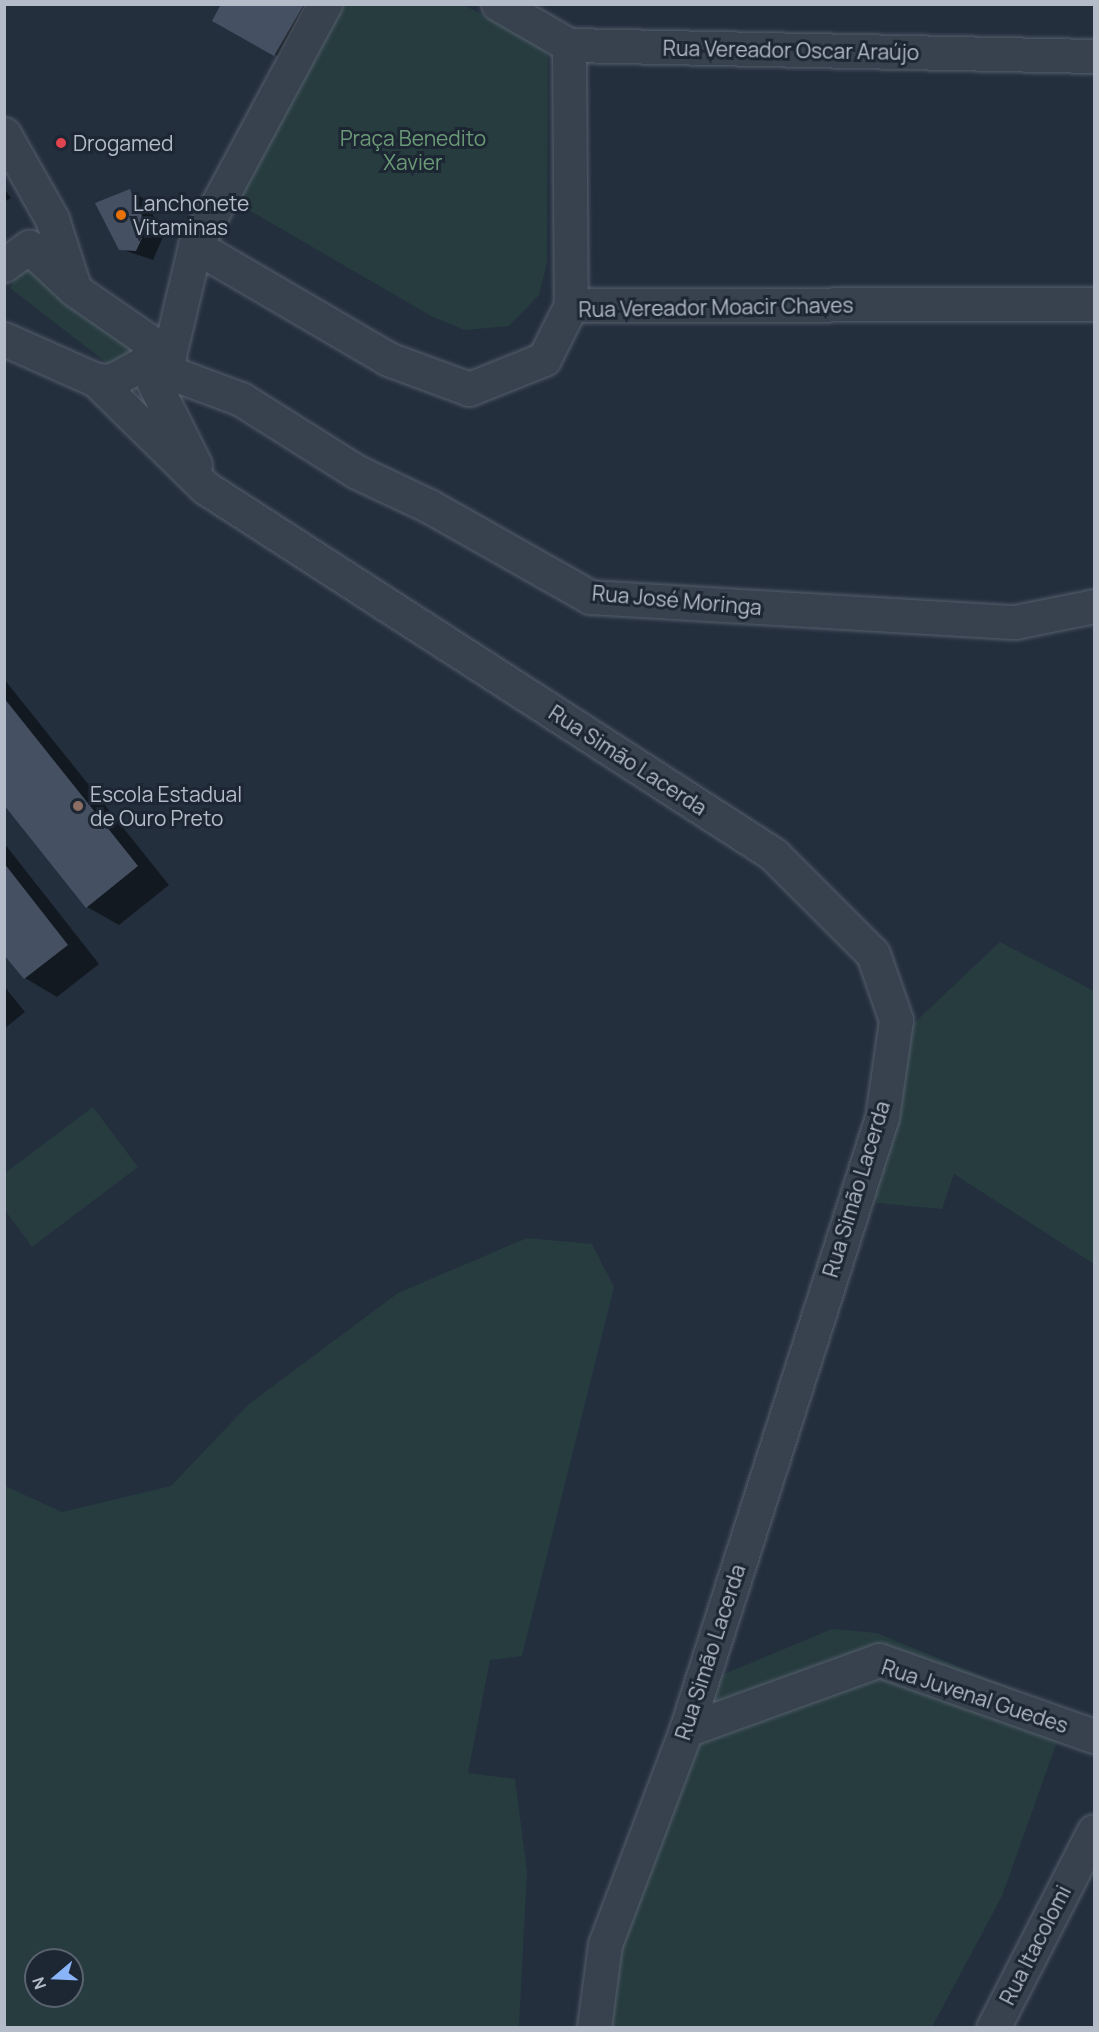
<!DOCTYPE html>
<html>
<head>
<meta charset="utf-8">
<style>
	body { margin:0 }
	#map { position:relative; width:1099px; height:2032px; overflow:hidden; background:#242f3e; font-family:Manrope,sans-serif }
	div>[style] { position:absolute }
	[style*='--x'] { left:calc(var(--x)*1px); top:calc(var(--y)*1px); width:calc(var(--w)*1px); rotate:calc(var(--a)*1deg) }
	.green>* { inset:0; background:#263c3f }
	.shadow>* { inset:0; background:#0007 }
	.building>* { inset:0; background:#455162 }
	.roads { filter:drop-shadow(0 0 2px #565f6c) drop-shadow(0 0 2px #565f6c) }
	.minor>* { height:33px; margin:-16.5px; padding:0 16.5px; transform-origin:16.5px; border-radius:16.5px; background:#38414e }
	.dots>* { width:16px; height:16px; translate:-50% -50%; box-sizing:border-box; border:3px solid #1d2633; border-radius:50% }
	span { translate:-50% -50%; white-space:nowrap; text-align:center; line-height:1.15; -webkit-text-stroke:6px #1d2633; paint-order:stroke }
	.street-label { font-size:21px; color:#b4bcc9 }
	.park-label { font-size:21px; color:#6b9a76 }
	.poi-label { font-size:21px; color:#b4bcc9 }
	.left { translate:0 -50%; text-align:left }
	.frame { position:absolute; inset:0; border:6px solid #b4bcc9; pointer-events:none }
	.north { position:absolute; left:24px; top:1948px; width:60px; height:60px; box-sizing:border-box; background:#1d2633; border:2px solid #59626f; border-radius:50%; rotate:251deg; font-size:16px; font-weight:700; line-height:24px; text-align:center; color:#b4bcc9 }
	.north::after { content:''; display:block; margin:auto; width:21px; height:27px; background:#8ab4f8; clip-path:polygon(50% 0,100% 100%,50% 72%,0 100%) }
</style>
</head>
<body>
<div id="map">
	<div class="green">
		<div style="clip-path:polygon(344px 5px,464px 5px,540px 45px,548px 55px,547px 262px,539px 295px,509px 326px,465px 330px,431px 316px,235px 202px,235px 182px)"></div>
		<div style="clip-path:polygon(25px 261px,139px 346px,112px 367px,10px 288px)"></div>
		<div style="clip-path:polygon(1000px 942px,1094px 991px,1094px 1264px,954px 1174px,942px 1209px,877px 1203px,860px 1170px,911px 1026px)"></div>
		<div style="clip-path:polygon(93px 1107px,138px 1167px,32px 1247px,5px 1210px,5px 1173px)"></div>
		<div style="clip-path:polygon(evenodd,527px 1238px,592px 1244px,614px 1287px,522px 1656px,490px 1660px,468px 1773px,515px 1779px,527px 1871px,519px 2027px,5px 2027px,5px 1486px,62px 1512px,171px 1486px,249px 1404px,398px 1293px,527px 1238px,36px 1960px,72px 1960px,72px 1996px,36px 1996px,36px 1960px)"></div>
		<div style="clip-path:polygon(832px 1629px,877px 1633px,1056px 1707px,1063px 1725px,1002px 1896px,932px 2027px,591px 2028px,705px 1682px)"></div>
	</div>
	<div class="shadow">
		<div style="clip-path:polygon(223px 4px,337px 4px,299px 68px,238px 34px)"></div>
		<div style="clip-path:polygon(4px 188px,11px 198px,4px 202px)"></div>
		<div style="clip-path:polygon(130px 191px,146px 200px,163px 237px,153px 260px,120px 249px)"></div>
		<div style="clip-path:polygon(4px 679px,169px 885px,119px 925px,87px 907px,4px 803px)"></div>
		<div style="clip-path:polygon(4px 843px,99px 964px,57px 997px,25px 978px,4px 952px)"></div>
		<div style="clip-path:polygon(4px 986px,25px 1012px,4px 1029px)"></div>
	</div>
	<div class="building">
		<div style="clip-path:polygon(221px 4px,304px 4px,274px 56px,212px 21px)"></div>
		<div style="clip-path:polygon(130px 189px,147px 227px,136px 251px,119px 250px,95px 203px)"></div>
		<div style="clip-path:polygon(4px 698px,138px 866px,86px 908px,4px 805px)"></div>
		<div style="clip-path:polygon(4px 863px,68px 945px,24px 979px,4px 955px)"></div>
	</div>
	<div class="roads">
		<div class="minor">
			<div style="--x:498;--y:4;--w:82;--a:30"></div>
			<div style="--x:569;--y:45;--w:525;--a:1.2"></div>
			<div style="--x:569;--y:45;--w:260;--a:89.6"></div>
			<div style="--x:4;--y:134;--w:98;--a:60.5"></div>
			<div style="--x:52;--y:219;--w:71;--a:72.1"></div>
			<div style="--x:195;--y:246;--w:224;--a:30.3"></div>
			<div style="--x:388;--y:359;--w:86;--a:20.3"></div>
			<div style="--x:469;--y:389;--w:81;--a:-21.8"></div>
			<div style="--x:544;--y:359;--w:60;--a:-63.4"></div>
			<div style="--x:571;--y:305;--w:523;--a:-0.11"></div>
			<div style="--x:4;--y:265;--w:31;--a:-36"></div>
			<div style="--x:29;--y:247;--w:63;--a:43.1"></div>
			<div style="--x:75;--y:290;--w:114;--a:34.7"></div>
			<div style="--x:169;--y:355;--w:19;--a:93"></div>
			<div style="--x:4;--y:339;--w:101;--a:24"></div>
			<div style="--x:96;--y:380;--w:15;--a:4"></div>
			<div style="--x:111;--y:381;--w:38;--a:-29"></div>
			<div style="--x:144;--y:363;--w:103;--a:20.4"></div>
			<div style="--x:241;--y:399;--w:137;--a:32.2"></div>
			<div style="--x:357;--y:472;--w:80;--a:25.3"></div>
			<div style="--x:429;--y:506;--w:185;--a:29.5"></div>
			<div style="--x:590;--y:597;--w:426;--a:3.4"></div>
			<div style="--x:1015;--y:622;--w:81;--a:-11.4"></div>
			<div style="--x:169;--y:355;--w:112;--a:-76.6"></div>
			<div style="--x:195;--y:246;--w:275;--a:-61.8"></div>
			<div style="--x:144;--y:363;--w:114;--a:63.4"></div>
			<div style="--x:96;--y:380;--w:154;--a:44.5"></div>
			<div style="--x:206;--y:488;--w:675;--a:32.84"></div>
			<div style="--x:773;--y:854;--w:141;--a:45"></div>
			<div style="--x:873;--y:954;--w:70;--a:70.8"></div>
			<div style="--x:896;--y:1020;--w:98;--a:98.2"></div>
			<div style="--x:882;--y:1117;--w:644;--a:107.73"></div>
			<div style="--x:686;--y:1730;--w:229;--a:110.7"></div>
			<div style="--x:605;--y:1944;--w:85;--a:97.5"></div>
			<div style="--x:686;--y:1730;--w:205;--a:-19.9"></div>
			<div style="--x:879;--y:1660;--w:228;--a:19.5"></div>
			<div style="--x:993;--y:2028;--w:221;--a:-62.9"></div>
		</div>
	</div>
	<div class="dots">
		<div style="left:61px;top:143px;background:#e0444e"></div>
		<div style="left:121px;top:215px;background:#e8710a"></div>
		<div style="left:78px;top:806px;background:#8d6e63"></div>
	</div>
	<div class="street-label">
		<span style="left:791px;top:50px;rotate:1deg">Rua Vereador Oscar Araújo</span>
		<span style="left:716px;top:307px;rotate:-1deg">Rua Vereador Moacir Chaves</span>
		<span style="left:677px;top:600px;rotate:5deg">Rua José Moringa</span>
		<span style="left:628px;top:760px;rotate:33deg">Rua Simão Lacerda</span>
		<span style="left:856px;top:1189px;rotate:-73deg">Rua Simão Lacerda</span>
		<span style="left:710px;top:1652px;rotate:-72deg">Rua Simão Lacerda</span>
		<span style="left:975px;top:1696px;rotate:18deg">Rua Juvenal Guedes</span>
		<span style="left:1035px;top:1945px;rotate:-63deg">Rua Itacolomi</span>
	</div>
	<div class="park-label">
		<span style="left:413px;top:150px">Praça Benedito<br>Xavier</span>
	</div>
	<div class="poi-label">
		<span class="left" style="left:73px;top:143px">Drogamed</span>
		<span class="left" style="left:133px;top:215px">Lanchonete<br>Vitaminas</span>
		<span class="left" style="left:90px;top:806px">Escola Estadual<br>de Ouro Preto</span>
	</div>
	<div class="frame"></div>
	<div class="north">N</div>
</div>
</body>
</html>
